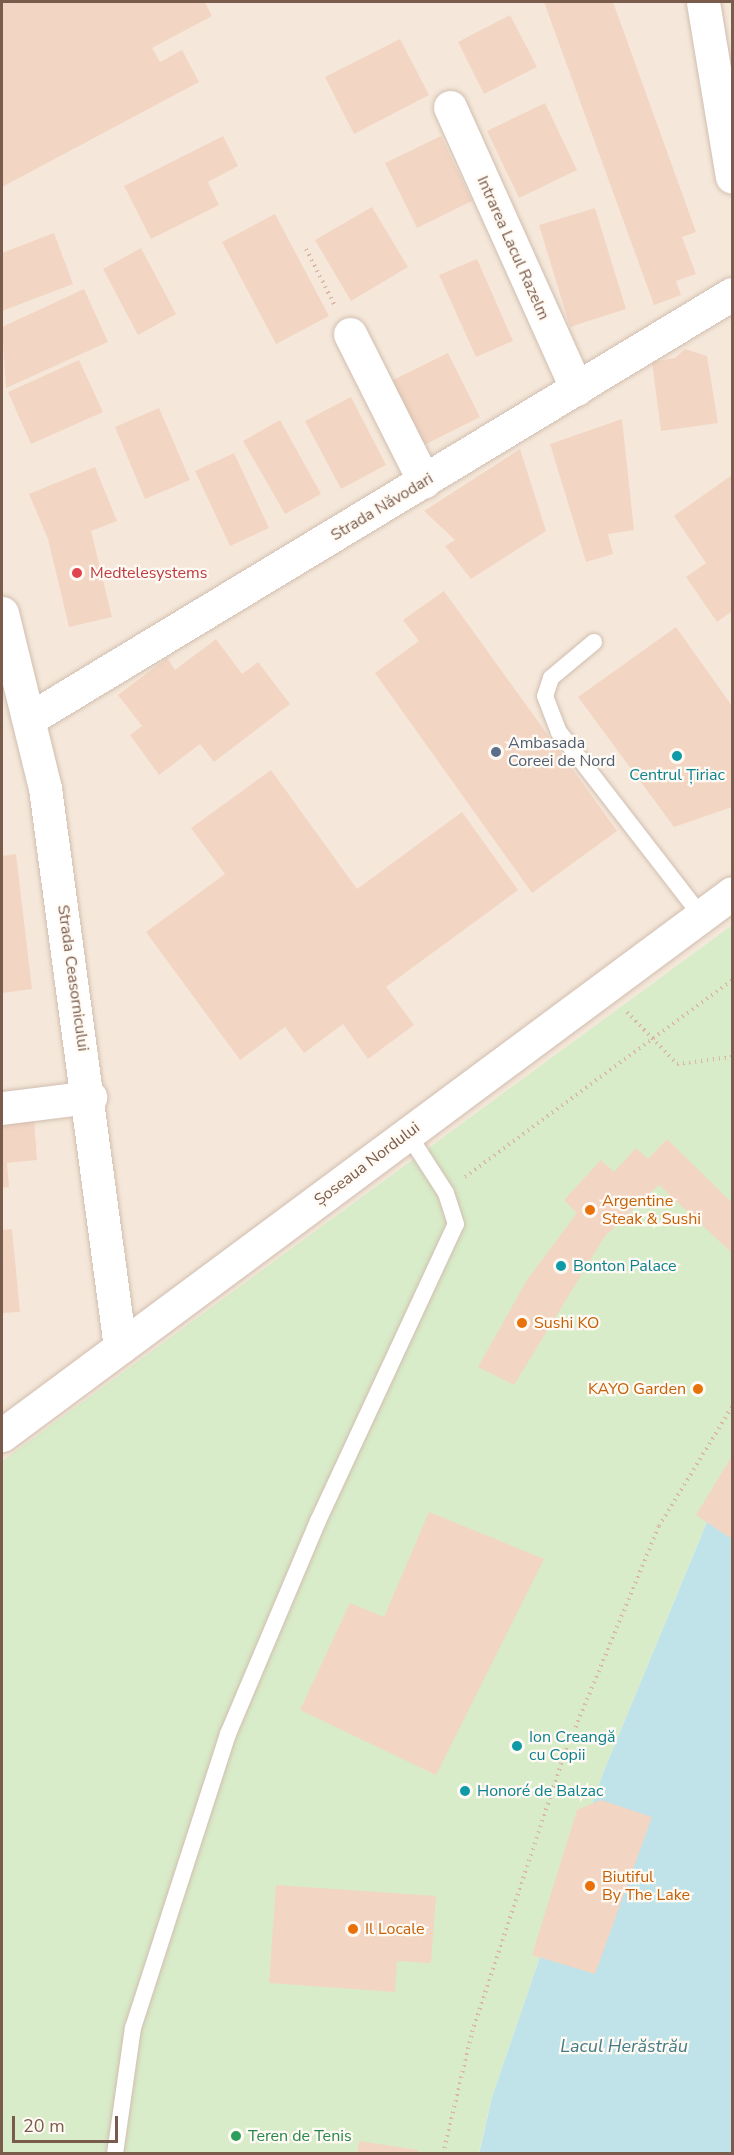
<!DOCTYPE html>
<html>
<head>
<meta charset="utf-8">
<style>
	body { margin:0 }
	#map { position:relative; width:734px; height:2155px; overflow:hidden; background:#fdf6ec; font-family:"Nunito Sans",sans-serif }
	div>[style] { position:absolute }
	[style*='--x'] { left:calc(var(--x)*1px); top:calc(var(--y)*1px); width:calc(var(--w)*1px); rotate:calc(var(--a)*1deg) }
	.residential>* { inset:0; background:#f5e8da }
	.green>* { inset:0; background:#d8ecc9 }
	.water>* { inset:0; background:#bfe3e8 }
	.building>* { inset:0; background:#f3d5c3 }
	.path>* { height:4px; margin-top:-2px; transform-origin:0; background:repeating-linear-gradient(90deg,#d9b8a5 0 1.5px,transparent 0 6px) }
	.roads { filter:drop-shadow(0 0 2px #d1beb0) drop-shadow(0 0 2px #d1beb0) }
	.service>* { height:16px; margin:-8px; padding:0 8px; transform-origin:8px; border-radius:8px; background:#fff }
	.minor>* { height:33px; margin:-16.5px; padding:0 16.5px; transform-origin:16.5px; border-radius:16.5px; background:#fff }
	.secondary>* { height:33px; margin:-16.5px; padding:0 16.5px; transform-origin:16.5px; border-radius:16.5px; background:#fff }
	.dots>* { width:16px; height:16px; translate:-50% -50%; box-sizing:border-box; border:3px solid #fffaf3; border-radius:50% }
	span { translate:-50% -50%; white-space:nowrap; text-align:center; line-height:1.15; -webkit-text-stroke:4.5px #fffaf3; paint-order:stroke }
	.street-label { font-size:16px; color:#7a5c4d }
	.health-label { font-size:16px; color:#be3a42 }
	.left { translate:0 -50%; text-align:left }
	.service-label { font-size:16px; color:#4e5e75 }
	.culture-label { font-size:16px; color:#0d838f }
	.food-label { font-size:16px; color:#c56008 }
	.right { translate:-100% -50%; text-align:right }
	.leisure-label { font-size:16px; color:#27864d }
	.water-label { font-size:18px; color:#437c86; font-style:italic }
	.frame { position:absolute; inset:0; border:3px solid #7a5c4d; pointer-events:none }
	.scale { position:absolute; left:12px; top:2116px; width:106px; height:27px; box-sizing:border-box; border:3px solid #7a5c4d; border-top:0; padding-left:8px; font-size:18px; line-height:21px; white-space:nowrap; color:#7a5c4d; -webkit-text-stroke:4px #fffaf3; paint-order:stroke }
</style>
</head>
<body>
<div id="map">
	<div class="residential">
		<div style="clip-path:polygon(2px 2px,732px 2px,732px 925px,2px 1461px)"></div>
	</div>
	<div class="green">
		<div style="clip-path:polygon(732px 925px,732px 1481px,707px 1522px,603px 1773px,492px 2097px,479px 2153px,2px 2153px,2px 1461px)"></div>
	</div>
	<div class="water">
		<div style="clip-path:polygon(732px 1481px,732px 2153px,479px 2154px,492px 2097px,603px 1773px,707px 1522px)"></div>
	</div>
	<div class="building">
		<div style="clip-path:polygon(3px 2px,205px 2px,212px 16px,152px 48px,160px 62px,182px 50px,199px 82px,2px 187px)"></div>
		<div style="clip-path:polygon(544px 2px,613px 2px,696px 232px,682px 237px,696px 274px,676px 281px,681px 295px,654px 305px)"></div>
		<div style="clip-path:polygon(510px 15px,537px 67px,484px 94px,458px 42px)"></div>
		<div style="clip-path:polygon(400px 39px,429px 95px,354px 134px,325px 77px)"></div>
		<div style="clip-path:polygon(545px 103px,577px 170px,519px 198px,487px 131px)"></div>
		<div style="clip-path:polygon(223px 136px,238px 166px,208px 182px,219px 205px,151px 239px,124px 186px)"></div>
		<div style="clip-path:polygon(441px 136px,472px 201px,417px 228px,385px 163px)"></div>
		<div style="clip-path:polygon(372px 207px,408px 267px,351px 301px,315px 240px)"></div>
		<div style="clip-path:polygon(595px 208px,626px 309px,570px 327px,539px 225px)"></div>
		<div style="clip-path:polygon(275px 214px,329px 316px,276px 344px,222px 242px)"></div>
		<div style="clip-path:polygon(54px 233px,73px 284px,2px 311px,2px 253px)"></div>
		<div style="clip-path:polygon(141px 248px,176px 314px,138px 335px,103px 269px)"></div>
		<div style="clip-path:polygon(477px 259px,513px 341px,476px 357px,439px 275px)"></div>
		<div style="clip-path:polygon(84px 289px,108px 342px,6px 388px,2px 327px)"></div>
		<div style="clip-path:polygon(685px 349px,707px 356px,718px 423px,661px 431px,652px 362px,675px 358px)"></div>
		<div style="clip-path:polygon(448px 353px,480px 417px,420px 447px,389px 382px)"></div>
		<div style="clip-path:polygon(79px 360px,103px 412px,31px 444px,8px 392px)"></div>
		<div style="clip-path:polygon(351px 397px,386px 465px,341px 489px,305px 421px)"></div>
		<div style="clip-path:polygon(159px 408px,190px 480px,145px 499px,115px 427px)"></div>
		<div style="clip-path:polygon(622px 419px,634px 530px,608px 534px,613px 554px,586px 562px,550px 444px)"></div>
		<div style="clip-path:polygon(280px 420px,321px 494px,285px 514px,243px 441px)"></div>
		<div style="clip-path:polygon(520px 449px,546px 531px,471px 579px,445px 546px,455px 540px,424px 511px)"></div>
		<div style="clip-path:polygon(234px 453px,269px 528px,230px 546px,195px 471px)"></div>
		<div style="clip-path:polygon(95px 467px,117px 521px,91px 531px,112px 617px,69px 627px,48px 539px,29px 494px)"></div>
		<div style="clip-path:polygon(732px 475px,732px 611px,717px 622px,686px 577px,706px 563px,674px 516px)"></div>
		<div style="clip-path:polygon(444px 591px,617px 831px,532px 893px,375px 673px,419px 641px,403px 620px)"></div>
		<div style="clip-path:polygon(676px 627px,732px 706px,732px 807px,674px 827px,578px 697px)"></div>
		<div style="clip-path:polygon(216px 639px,242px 674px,258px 662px,290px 704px,214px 762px,200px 744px,159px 775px,130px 735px,142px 726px,118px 695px,167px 658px,175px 670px)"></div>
		<div style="clip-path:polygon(271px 770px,357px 889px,462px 812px,518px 890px,386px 987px,414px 1025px,368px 1059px,343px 1024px,304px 1053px,285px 1027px,240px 1060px,146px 932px,225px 874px,191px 828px)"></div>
		<div style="clip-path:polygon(16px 854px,32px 989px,2px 993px,2px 856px)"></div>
		<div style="clip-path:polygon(34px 1119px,37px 1160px,7px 1163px,9px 1187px,2px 1188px,2px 1123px)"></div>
		<div style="clip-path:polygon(667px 1139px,732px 1203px,732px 1253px,659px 1185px,605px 1236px,514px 1385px,478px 1367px,527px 1280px,577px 1213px,564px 1200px,601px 1160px,614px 1172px,636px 1148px,648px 1159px)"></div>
		<div style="clip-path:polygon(12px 1229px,20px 1312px,2px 1313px,2px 1230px)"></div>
		<div style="clip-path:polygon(732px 1456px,732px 1539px,696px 1515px)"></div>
		<div style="clip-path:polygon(429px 1512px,544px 1559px,436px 1775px,300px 1710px,350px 1603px,384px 1617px)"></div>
		<div style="clip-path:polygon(601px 1800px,652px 1817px,595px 1974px,532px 1955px,577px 1810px)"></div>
		<div style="clip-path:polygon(276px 1885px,436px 1896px,431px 1963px,397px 1961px,395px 1992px,269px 1983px)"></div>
		<div style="clip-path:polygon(359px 2141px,418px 2150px,418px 2154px,357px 2154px)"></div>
	</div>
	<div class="path">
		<div style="--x:306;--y:249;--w:62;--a:63"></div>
		<div style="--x:627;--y:1012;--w:72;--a:46.1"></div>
		<div style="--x:677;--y:1064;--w:55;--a:-7.3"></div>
		<div style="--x:465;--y:1177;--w:332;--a:-36.4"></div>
		<div style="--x:443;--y:2154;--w:125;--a:-76.6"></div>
		<div style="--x:472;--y:2032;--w:292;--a:-71.6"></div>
		<div style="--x:564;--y:1755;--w:248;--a:-67.5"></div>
		<div style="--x:659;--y:1526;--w:140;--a:-58.5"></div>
	</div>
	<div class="roads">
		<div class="service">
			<div style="--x:594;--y:642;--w:56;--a:140.1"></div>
			<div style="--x:551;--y:678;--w:19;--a:108"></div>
			<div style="--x:545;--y:696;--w:39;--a:69"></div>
			<div style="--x:559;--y:732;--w:234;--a:52.3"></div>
			<div style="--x:115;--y:2154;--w:127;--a:-81.9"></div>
			<div style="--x:133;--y:2028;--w:309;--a:-72.1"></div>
			<div style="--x:228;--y:1734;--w:231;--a:-67.1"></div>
			<div style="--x:318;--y:1521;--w:327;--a:-65.1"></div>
			<div style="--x:456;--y:1224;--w:33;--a:-108"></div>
			<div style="--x:446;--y:1193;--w:70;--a:-122.8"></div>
		</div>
		<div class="minor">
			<div style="--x:703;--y:2;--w:177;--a:80.6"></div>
			<div style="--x:450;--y:107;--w:309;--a:65.8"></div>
			<div style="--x:350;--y:334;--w:165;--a:63.3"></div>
			<div style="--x:2;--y:613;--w:180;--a:76.2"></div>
			<div style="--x:45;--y:788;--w:564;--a:82.36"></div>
			<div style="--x:29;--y:719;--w:821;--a:-31.16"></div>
			<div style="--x:2;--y:1108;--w:89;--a:-7.1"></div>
		</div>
		<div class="secondary">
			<div style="--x:2;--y:1435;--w:909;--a:-36.59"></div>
		</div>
	</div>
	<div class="dots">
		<div style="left:77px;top:573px;background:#e0444e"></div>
		<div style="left:496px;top:752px;background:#5c6f8a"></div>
		<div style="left:677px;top:756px;background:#0f9aa8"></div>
		<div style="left:590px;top:1210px;background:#e8710a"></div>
		<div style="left:561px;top:1266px;background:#0f9aa8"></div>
		<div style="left:522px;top:1323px;background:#e8710a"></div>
		<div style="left:698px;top:1389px;background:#e8710a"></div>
		<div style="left:517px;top:1746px;background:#0f9aa8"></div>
		<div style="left:465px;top:1791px;background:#0f9aa8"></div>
		<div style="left:590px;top:1886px;background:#e8710a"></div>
		<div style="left:353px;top:1929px;background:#e8710a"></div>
		<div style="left:236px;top:2136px;background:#2e9e5b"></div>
	</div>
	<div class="street-label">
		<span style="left:513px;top:248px;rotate:66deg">Intrarea Lacul Razelm</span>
		<span style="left:382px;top:507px;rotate:-31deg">Strada Năvodari</span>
		<span style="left:73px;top:978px;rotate:82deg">Strada Ceasornicului</span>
		<span style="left:367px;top:1164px;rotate:-37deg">Șoseaua Nordului</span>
	</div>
	<div class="health-label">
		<span class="left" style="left:90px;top:573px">Medtelesystems</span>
	</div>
	<div class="service-label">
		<span class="left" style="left:508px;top:752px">Ambasada<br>Coreei de Nord</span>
	</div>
	<div class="culture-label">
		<span style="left:677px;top:775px">Centrul Țiriac</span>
		<span class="left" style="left:573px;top:1266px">Bonton Palace</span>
		<span class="left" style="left:529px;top:1746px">Ion Creangă<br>cu Copii</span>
		<span class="left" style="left:477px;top:1791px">Honoré de Balzac</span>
	</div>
	<div class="food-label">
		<span class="left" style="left:602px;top:1210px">Argentine<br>Steak &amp; Sushi</span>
		<span class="left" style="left:534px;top:1323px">Sushi KO</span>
		<span class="right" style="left:686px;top:1389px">KAYO Garden</span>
		<span class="left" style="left:602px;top:1886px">Biutiful<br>By The Lake</span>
		<span class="left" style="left:365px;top:1929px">Il Locale</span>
	</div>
	<div class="leisure-label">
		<span class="left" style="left:248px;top:2136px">Teren de Tenis</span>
	</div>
	<div class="water-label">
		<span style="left:624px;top:2046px">Lacul Herăstrău</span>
	</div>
	<div class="frame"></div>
	<div class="scale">20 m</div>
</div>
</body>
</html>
